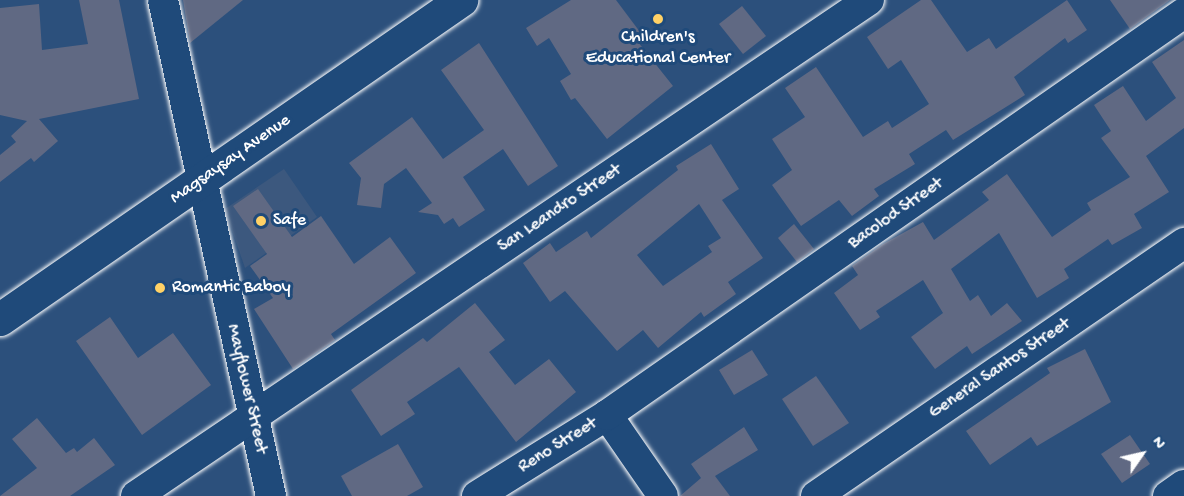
<!DOCTYPE html>
<html>
<head>
<meta charset="utf-8">
<style>
	body { margin:0 }
	#map { position:relative; width:1184px; height:496px; overflow:hidden; background:#2c507c; font-family:"Gochi Hand",sans-serif }
	div>[style] { position:absolute }
	[style*='--x'] { left:calc(var(--x)*1px); top:calc(var(--y)*1px); width:calc(var(--w)*1px); rotate:calc(var(--a)*1deg) }
	.built>* { inset:0; background:#3c587e }
	.building>* { inset:0; background:#606983 }
	.roads { filter:drop-shadow(0 0 2px #fff) drop-shadow(0 0 2px #fff) }
	.minor>* { height:30px; margin:-15px; padding:0 15px; transform-origin:15px; border-radius:15px; background:#1f4a7a }
	.secondary>* { height:33px; margin:-16.5px; padding:0 16.5px; transform-origin:16.5px; border-radius:16.5px; background:#1f4a7a }
	.dots>* { width:16px; height:16px; translate:-50% -50%; box-sizing:border-box; border:3px solid #1f4a7a; border-radius:50% }
	span { translate:-50% -50%; white-space:nowrap; text-align:center; line-height:1.15; -webkit-text-stroke:6px #1f4a7a; paint-order:stroke }
	.poi-label { font-size:18px; color:#fff }
	.left { translate:0 -50%; text-align:left }
	.street-label { font-size:18px; color:#fff }
	.north { position:absolute; left:1112px; top:424px; width:60px; height:60px; -webkit-text-stroke:4px #1f4a7a; paint-order:stroke; rotate:56deg; font-size:16px; font-weight:700; line-height:24px; text-align:center; color:#fff }
	.north::after { content:''; display:block; margin:auto; width:21px; height:27px; background:#fff; clip-path:polygon(50% 0,100% 100%,50% 72%,0 100%) }
</style>
</head>
<body>
<div id="map">
	<div class="built">
		<div style="clip-path:polygon(284px 169px,317px 217px,245px 268px,225px 209px)"></div>
	</div>
	<div class="building">
		<div style="clip-path:polygon(79px 0,119px 0,139px 99px,39px 119px,58px 141px,34px 162px,31px 158px,0 182px,0 155px,16px 142px,11px 136px,27px 121px,0 115px,0 8px,39px 4px,42px 50px,88px 44px)"></div>
		<div style="clip-path:polygon(183px 0,243px 0,190px 43px)"></div>
		<div style="clip-path:polygon(571px 0,616px 0,640px 32px,634px 37px,673px 86px,607px 139px,575px 98px,571px 100px,560px 81px,571px 74px,549px 38px,537px 46px,526px 28px)"></div>
		<div style="clip-path:polygon(921px 0,931px 0,967px 52px,989px 38px,996px 49px,1067px 0,1087px 30px,1068px 43px,1065px 38px,1014px 77px,1025px 95px,953px 140px,946px 130px,909px 154px,915px 164px,874px 189px,879px 196px,852px 216px,839px 200px,801px 226px,772px 185px,792px 170px,772px 139px,805px 117px,785px 88px,816px 67px,863px 137px,888px 121px,892px 128px,929px 104px,901px 60px,888px 69px,867px 37px)"></div>
		<div style="clip-path:polygon(1110px 0,1170px 0,1130px 29px)"></div>
		<div style="clip-path:polygon(742px 6px,766px 36px,743px 54px,719px 24px)"></div>
		<div style="clip-path:polygon(1184px 40px,1184px 128px,1146px 156px,1169px 192px,1134px 214px,1142px 228px,1112px 245px,1108px 239px,1064px 269px,1069px 278px,1037px 298px,999px 233px,951px 269px,970px 301px,978px 295px,991px 316px,1007px 303px,1022px 321px,972px 354px,967px 346px,935px 369px,911px 337px,943px 313px,923px 280px,876px 311px,880px 317px,860px 330px,834px 293px,858px 275px,852px 266px,883px 244px,923px 222px,934px 240px,989px 200px,982px 192px,1007px 174px,1052px 237px,1091px 210px,1087px 203px,1130px 177px,1101px 138px,1111px 131px,1094px 105px,1123px 86px,1146px 121px,1176px 98px,1152px 62px)"></div>
		<div style="clip-path:polygon(479px 43px,558px 166px,528px 186px,503px 149px,463px 177px,485px 210px,459px 227px,453px 218px,444px 224px,438px 215px,418px 212px,432px 203px,406px 168px,384px 184px,381px 208px,357px 205px,361px 178px,349px 163px,412px 117px,443px 159px,484px 130px,441px 70px)"></div>
		<div style="clip-path:polygon(evenodd,711px 144px,739px 189px,722px 200px,763px 258px,728px 282px,736px 294px,704px 317px,701px 312px,658px 348px,643px 330px,617px 351px,565px 291px,550px 302px,523px 263px,550px 243px,556px 252px,587px 231px,591px 238px,678px 170px,676px 166px,711px 144px,699px 204px,721px 238px,708px 246px,712px 252px,663px 286px,637px 255px,699px 204px)"></div>
		<div style="clip-path:polygon(258px 189px,292px 237px,321px 216px,354px 264px,390px 237px,416px 273px,331px 334px,335px 340px,293px 369px,254px 309px,273px 298px,250px 266px,267px 254px,233px 206px)"></div>
		<div style="clip-path:polygon(794px 224px,814px 249px,797px 262px,778px 238px)"></div>
		<div style="clip-path:polygon(475px 303px,505px 340px,489px 352px,515px 385px,549px 359px,576px 392px,516px 442px,459px 367px,407px 402px,415px 414px,381px 436px,351px 390px,423px 338px,427px 342px)"></div>
		<div style="clip-path:polygon(110px 317px,138px 358px,173px 333px,211px 385px,142px 435px,76px 341px)"></div>
		<div style="clip-path:polygon(1085px 349px,1111px 402px,1037px 446px,1031px 437px,990px 465px,966px 431px,1050px 373px,1047px 368px)"></div>
		<div style="clip-path:polygon(752px 350px,768px 375px,734px 395px,719px 370px)"></div>
		<div style="clip-path:polygon(816px 376px,849px 423px,813px 446px,782px 399px)"></div>
		<div style="clip-path:polygon(37px 418px,66px 453px,74px 448px,77px 452px,94px 438px,115px 465px,70px 496px,0 496px,37px 468px,12px 439px)"></div>
		<div style="clip-path:polygon(744px 427px,758px 450px,715px 476px,730px 496px,680px 496px,701px 478px,691px 464px)"></div>
		<div style="clip-path:polygon(1130px 435px,1150px 464px,1122px 483px,1101px 454px)"></div>
		<div style="clip-path:polygon(398px 444px,423px 487px,407px 496px,352px 496px,341px 476px)"></div>
	</div>
	<div class="roads">
		<div class="minor">
			<div style="--x:163;--y:0;--w:508;--a:77.72"></div>
			<div style="--x:607;--y:415;--w:98;--a:55.3"></div>
			<div style="--x:136;--y:496;--w:885;--a:-34.09"></div>
			<div style="--x:477;--y:496;--w:153;--a:-31.9"></div>
			<div style="--x:607;--y:415;--w:703;--a:-34.87"></div>
			<div style="--x:816;--y:496;--w:447;--a:-34.5"></div>
			<div style="--x:1168;--y:496;--w:19;--a:-35"></div>
		</div>
		<div class="secondary">
			<div style="--x:0;--y:319;--w:561;--a:-34.68"></div>
		</div>
	</div>
	<div class="dots">
		<div style="left:658px;top:19px;background:#ffd166"></div>
		<div style="left:261px;top:221px;background:#ffd166"></div>
		<div style="left:160px;top:288px;background:#ffd166"></div>
	</div>
	<div class="poi-label">
		<span style="left:658px;top:49px">Children's<br>Educational Center</span>
		<span class="left" style="left:273px;top:221px">Safe</span>
		<span class="left" style="left:172px;top:288px">Romantic Baboy</span>
	</div>
	<div class="street-label">
		<span style="left:231px;top:160px;rotate:-35deg">Magsaysay Avenue</span>
		<span style="left:560px;top:209px;rotate:-34deg">San Leandro Street</span>
		<span style="left:896px;top:214px;rotate:-35deg">Bacolod Street</span>
		<span style="left:1000px;top:369px;rotate:-34deg">General Santos Street</span>
		<span style="left:246px;top:389px;rotate:77deg">Mayflower Street</span>
		<span style="left:558px;top:446px;rotate:-32deg">Reno Street</span>
	</div>
	<div class="north">N</div>
</div>
</body>
</html>
